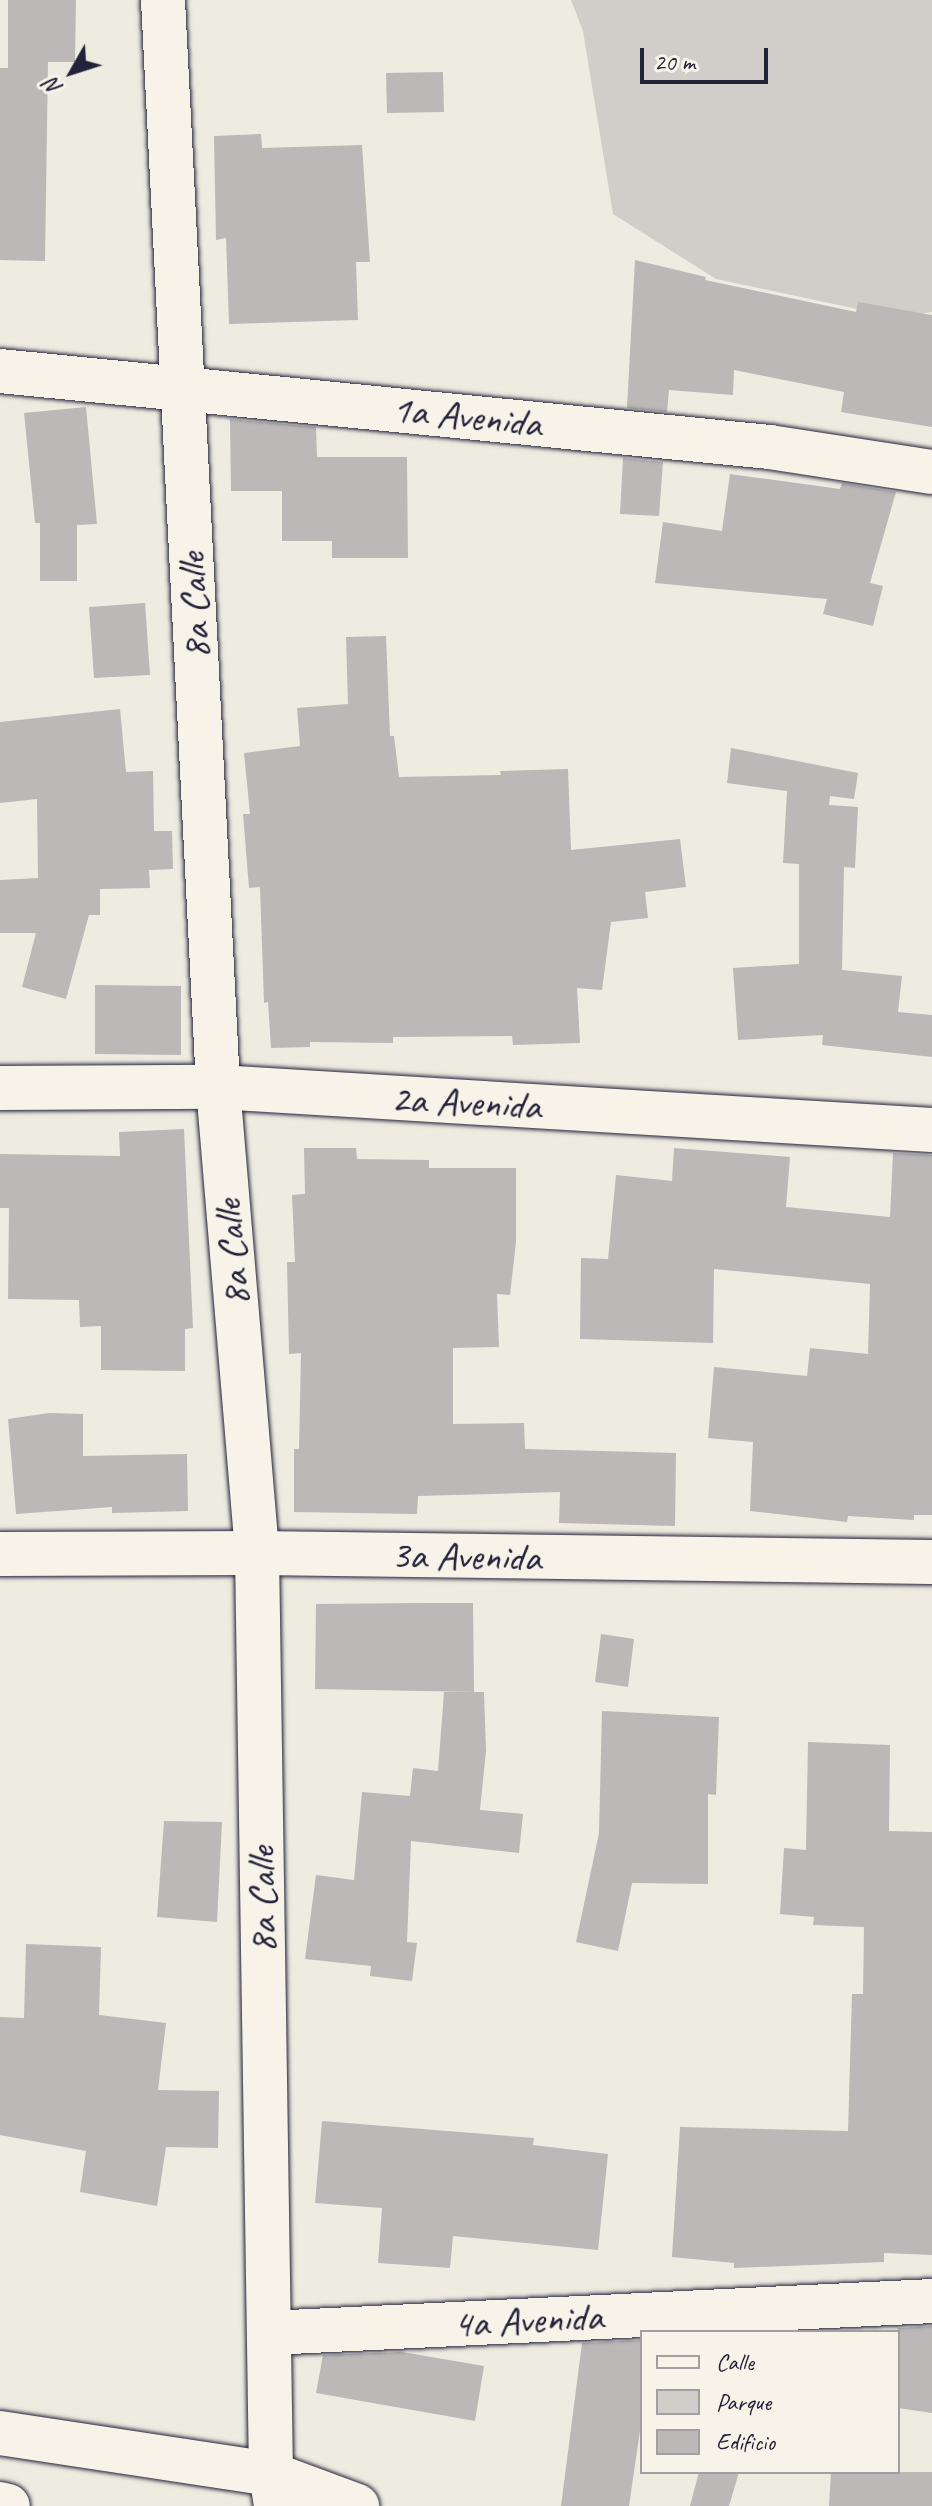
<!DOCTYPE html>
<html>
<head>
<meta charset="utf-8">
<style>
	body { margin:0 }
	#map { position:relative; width:932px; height:2506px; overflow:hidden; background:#eeebe1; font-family:Caveat,sans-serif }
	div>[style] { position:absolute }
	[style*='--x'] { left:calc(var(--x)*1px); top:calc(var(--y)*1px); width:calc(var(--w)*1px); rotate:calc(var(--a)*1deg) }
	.green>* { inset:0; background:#d1cdc9 }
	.building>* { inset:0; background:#bbb8b7 }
	.roads { filter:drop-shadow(0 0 2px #22223b) drop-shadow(0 0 2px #22223b) }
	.minor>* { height:44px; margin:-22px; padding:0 22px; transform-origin:22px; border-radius:22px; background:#f7f3e8 }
	.major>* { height:44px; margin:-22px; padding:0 22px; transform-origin:22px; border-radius:22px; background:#f7f3e8 }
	span { translate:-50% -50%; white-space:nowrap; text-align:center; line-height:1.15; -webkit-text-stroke:7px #f7f3e8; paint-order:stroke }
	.street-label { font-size:40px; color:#22223b }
	.legend { position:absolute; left:640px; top:2330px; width:260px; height:144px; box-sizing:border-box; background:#f7f3e8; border:2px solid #a29fa3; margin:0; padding:10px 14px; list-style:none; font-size:24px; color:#22223b }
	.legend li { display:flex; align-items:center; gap:16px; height:40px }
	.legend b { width:40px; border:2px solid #a29fa3 }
	.north { position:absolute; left:32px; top:32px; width:80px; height:80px; -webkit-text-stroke:6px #f7f3e8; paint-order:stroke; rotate:231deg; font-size:22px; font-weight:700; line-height:32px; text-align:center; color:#22223b }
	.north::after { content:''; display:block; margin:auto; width:28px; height:36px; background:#22223b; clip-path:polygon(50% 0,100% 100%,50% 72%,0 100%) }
	.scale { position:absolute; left:640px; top:48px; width:128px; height:36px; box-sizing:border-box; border:4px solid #22223b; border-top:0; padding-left:10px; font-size:24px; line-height:28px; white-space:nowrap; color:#22223b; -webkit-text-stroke:6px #f7f3e8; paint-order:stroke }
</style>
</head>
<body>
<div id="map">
	<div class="green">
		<div style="clip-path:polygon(571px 0,932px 0,932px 312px,895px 317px,716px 279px,613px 214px,583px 31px)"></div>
	</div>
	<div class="building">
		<div style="clip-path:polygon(8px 0,76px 0,75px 62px,48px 62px,45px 261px,0 260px,0 68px,8px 68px)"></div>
		<div style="clip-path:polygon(443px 72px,444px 112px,387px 113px,386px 73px)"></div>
		<div style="clip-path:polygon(261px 134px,262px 148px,362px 145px,370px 262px,356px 262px,358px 320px,229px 324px,226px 238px,216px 240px,214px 136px)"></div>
		<div style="clip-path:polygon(635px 260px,706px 277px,705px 280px,856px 312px,858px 302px,932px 315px,932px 427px,841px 412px,844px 392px,734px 370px,733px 395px,669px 390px,667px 412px,627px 408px)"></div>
		<div style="clip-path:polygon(86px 407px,97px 524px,77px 525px,77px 581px,40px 581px,40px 523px,35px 523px,24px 413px)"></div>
		<div style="clip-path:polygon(230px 419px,316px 427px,317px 457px,407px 457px,408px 558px,332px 558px,332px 541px,282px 541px,282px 491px,231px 491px)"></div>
		<div style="clip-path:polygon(623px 458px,663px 462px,659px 516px,620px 514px)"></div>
		<div style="clip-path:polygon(730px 474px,840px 489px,842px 483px,896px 492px,870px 583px,883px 586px,873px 626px,823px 614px,827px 599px,655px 583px,663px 522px,722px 531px)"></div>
		<div style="clip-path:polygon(145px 603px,150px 675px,94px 678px,89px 607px)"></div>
		<div style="clip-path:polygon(386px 636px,390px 736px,394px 736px,399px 777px,501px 775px,500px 771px,568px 769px,571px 850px,680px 839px,686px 887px,645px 892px,648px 918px,611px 922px,602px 990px,577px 988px,580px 1043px,513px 1045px,512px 1036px,393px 1037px,393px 1043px,310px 1042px,310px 1047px,271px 1048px,268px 1002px,264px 1003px,260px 887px,249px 888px,243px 814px,250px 814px,244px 753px,300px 746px,297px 708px,348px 704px,346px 637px)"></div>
		<div style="clip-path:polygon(120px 709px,126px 772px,153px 771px,154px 831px,172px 831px,173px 869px,149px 870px,150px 888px,100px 889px,100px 915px,89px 915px,66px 999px,22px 987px,36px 933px,0 933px,0 880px,38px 878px,37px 799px,0 803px,0 722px)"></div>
		<div style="clip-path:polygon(731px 748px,858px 773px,854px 799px,830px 796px,829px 805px,858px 807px,855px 868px,844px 867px,842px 970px,902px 976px,898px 1012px,932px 1015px,932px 1057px,822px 1045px,823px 1035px,738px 1040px,733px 968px,799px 964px,799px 864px,783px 863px,787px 791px,727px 783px)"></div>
		<div style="clip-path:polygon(95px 985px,181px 986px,181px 1055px,95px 1054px)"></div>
		<div style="clip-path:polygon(184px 1129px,193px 1328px,185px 1329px,185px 1371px,101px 1370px,101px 1326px,80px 1327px,79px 1300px,8px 1299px,9px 1208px,0 1208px,0 1154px,120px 1156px,119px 1132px)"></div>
		<div style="clip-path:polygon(304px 1148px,356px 1148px,357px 1159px,429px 1160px,429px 1168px,516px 1168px,516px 1256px,516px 1242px,510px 1295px,497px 1294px,499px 1347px,453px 1348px,453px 1424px,524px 1423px,525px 1449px,676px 1453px,675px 1526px,559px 1523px,560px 1492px,418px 1496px,417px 1514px,294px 1512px,294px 1449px,299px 1449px,301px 1353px,289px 1354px,287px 1262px,295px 1262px,292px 1195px,305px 1194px)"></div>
		<div style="clip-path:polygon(674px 1148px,790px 1157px,786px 1207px,890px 1217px,893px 1153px,932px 1155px,932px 1515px,914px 1515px,914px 1520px,848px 1516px,847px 1522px,750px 1511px,753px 1442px,708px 1438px,714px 1367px,807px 1376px,810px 1348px,868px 1354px,870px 1284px,714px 1269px,713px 1343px,580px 1339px,581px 1258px,608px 1259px,616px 1175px,672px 1181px)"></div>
		<div style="clip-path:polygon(49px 1413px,83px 1414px,83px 1456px,187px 1454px,188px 1511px,112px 1513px,112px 1507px,16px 1514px,8px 1419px)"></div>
		<div style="clip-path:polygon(421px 1603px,473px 1603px,474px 1692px,315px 1689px,316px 1604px)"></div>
		<div style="clip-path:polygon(601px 1634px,634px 1639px,628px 1687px,595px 1682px)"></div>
		<div style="clip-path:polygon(444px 1692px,484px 1692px,486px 1751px,480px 1810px,523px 1814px,519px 1853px,411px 1841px,407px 1942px,417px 1943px,412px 1981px,370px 1976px,371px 1966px,305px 1959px,316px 1875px,354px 1880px,362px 1792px,410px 1796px,413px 1768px,438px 1771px)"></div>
		<div style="clip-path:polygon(602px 1711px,719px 1717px,716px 1795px,708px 1794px,708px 1884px,632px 1883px,618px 1951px,576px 1942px,599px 1833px)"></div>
		<div style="clip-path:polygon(808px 1742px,890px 1745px,889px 1831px,932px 1832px,932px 2255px,884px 2253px,884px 2262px,734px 2268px,734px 2263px,672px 2257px,680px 2127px,848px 2131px,852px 1994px,863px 1994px,864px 1927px,813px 1925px,814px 1917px,780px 1914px,784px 1848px,806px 1850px)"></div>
		<div style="clip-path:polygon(164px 1821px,222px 1822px,217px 1922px,157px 1917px)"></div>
		<div style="clip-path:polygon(26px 1944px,101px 1947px,99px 2015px,166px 2023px,158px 2090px,219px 2091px,218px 2148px,166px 2147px,157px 2206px,80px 2192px,86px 2151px,0 2135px,0 2017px,24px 2018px)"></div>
		<div style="clip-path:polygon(322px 2121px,534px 2138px,533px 2145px,608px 2154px,598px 2250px,453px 2236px,450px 2268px,378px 2263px,382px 2208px,315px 2203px)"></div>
		<div style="clip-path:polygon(932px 2326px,932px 2413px,898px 2408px,898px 2328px)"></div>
		<div style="clip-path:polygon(642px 2340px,642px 2417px,629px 2506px,561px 2506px,582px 2343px)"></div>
		<div style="clip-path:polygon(402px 2352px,484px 2366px,475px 2421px,316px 2393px,323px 2355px)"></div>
		<div style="clip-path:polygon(699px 2472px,739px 2472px,729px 2506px,690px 2506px)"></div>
		<div style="clip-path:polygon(831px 2472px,932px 2472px,932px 2506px,829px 2506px)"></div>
	</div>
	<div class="roads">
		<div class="minor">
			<div style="--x:163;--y:0;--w:1088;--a:87.1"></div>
			<div style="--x:218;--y:1087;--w:468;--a:85.2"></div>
			<div style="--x:257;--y:1553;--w:921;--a:89.13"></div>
			<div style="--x:271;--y:2474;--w:32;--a:81"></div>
			<div style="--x:0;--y:371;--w:774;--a:5.64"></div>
			<div style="--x:770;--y:447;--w:164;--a:8.8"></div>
			<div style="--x:0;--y:1088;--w:218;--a:-0.3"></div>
			<div style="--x:218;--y:1087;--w:715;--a:3.45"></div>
			<div style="--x:0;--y:1554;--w:257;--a:-0.2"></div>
			<div style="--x:257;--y:1553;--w:675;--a:0.76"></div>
			<div style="--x:269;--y:2333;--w:664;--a:-2.76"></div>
		</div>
		<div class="major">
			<div style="--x:0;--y:2433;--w:274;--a:8.6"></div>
			<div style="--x:271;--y:2474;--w:92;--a:20.4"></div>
			<div style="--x:0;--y:2504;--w:8;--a:14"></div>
		</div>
	</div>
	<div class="street-label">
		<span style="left:467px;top:416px;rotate:6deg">1a Avenida</span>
		<span style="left:194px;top:606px;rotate:-93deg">8a Calle</span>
		<span style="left:466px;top:1102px;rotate:3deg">2a Avenida</span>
		<span style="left:232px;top:1253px;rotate:-95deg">8a Calle</span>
		<span style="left:466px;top:1556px;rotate:1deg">3a Avenida</span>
		<span style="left:262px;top:1900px;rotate:-91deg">8a Calle</span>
		<span style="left:528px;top:2320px;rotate:-3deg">4a Avenida</span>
	</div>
	<ul class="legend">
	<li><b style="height:10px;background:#f7f3e8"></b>Calle</li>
	<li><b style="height:22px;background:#d1cdc9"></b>Parque</li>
	<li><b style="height:22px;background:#bbb8b7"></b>Edificio</li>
	</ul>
	<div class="north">N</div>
	<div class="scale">20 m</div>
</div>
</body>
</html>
